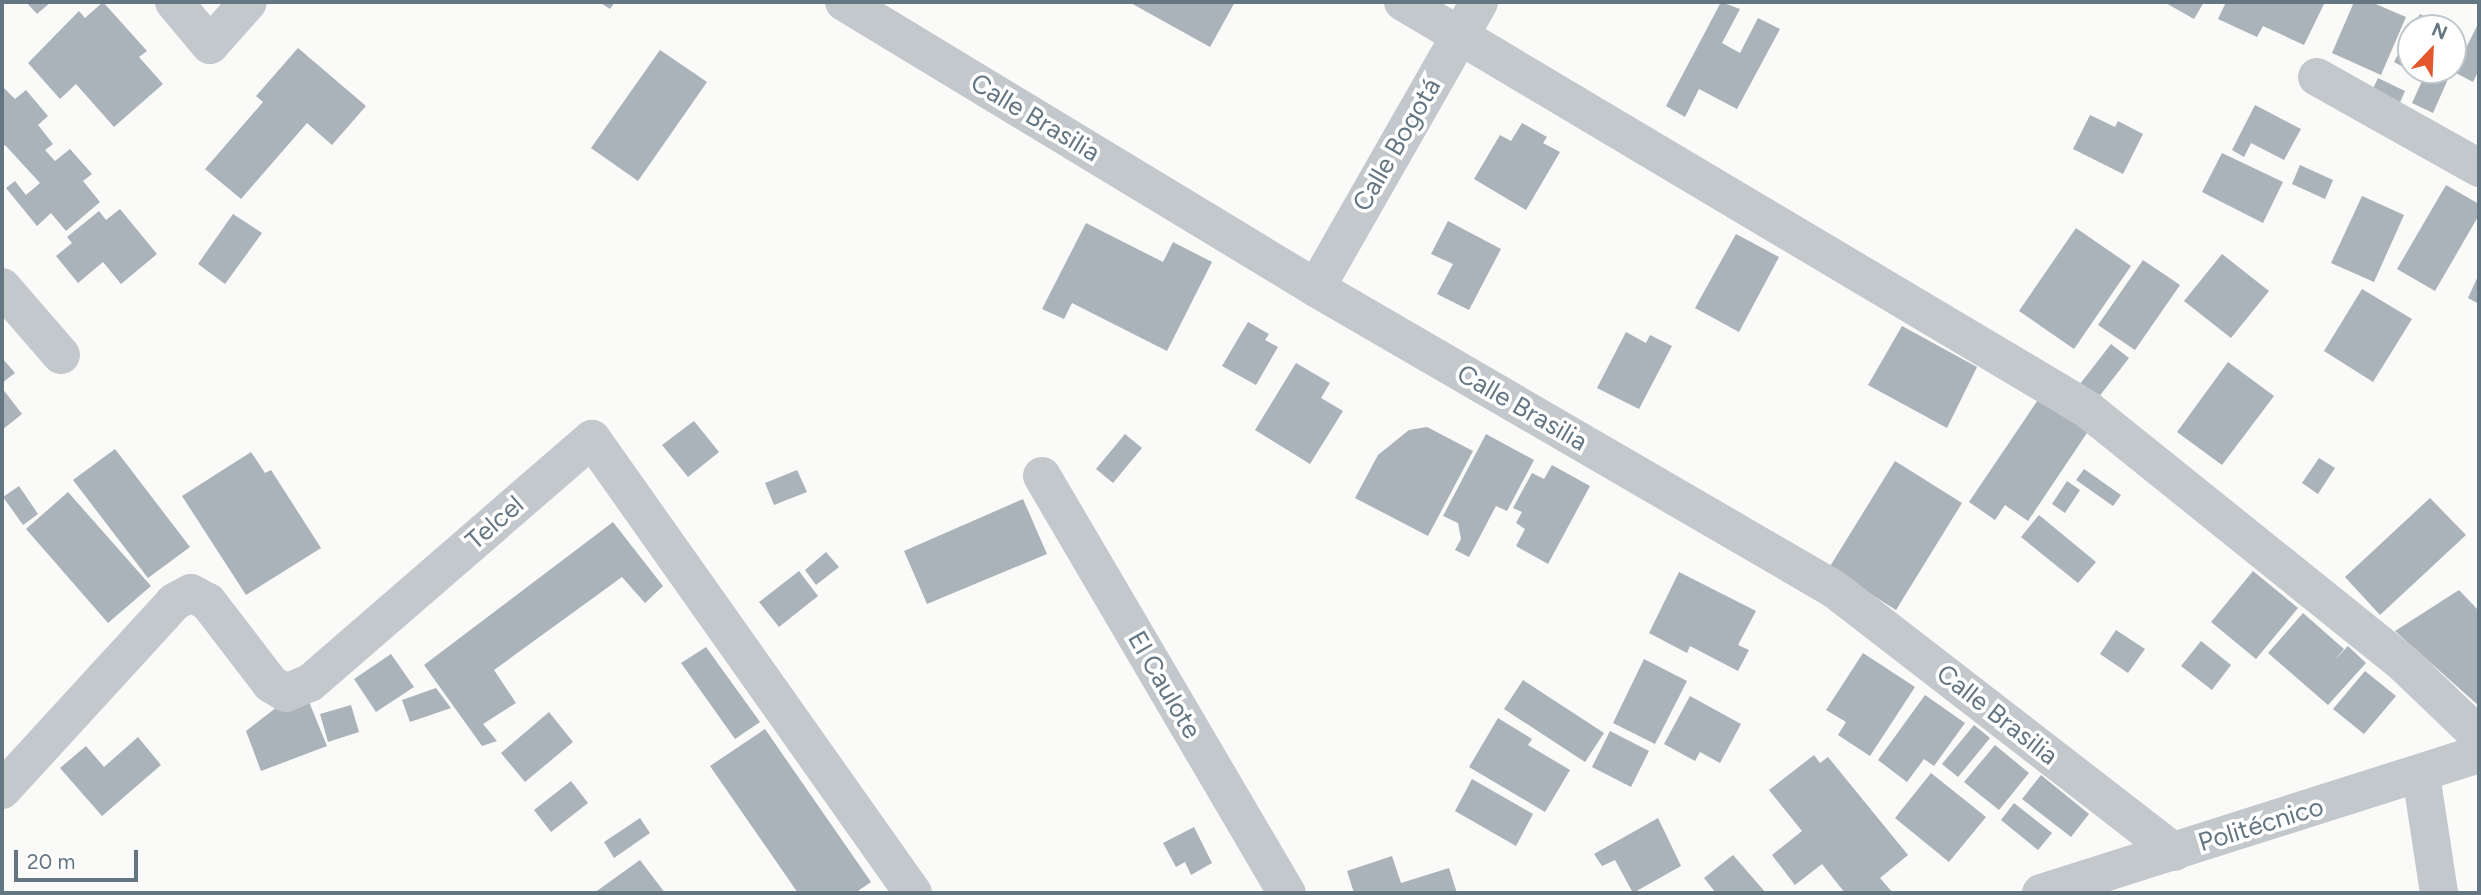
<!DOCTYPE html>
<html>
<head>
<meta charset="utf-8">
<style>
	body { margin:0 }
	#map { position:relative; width:2481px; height:895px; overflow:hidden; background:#fafaf8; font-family:Figtree,sans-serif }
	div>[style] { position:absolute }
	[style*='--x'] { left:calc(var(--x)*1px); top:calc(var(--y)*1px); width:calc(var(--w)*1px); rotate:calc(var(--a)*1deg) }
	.building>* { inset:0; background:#aab3b9 }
	.minor>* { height:38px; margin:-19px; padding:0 19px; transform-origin:19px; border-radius:19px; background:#c3c8cc }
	span { translate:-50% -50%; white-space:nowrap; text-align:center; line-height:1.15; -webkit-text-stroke:7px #fff; paint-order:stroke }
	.street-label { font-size:26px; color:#657683 }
	.frame { position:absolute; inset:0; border:4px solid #657683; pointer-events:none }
	.north { position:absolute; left:2397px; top:14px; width:70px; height:70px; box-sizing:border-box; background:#fff; border:2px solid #c1c8cd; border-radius:50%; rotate:23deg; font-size:19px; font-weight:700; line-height:28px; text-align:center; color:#657683 }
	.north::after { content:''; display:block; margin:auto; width:24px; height:32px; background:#e4572e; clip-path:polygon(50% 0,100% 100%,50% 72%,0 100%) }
	.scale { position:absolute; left:14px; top:850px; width:124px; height:32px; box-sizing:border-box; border:4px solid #657683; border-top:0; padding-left:9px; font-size:21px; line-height:24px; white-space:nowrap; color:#657683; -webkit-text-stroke:5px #fff; paint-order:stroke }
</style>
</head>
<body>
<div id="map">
	<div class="building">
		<div style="clip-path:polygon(26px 2px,51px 2px,37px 14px)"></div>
		<div style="clip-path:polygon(103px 2px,147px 51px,139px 57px,163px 84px,114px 127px,76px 84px,60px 99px,28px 63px,79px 11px,85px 18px)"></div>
		<div style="clip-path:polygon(599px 2px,615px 2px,610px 9px)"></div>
		<div style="clip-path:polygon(1129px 2px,1235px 2px,1210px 47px)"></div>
		<div style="clip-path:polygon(1721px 2px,1740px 9px,1722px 43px,1740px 53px,1758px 18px,1780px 29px,1737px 109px,1699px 89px,1685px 117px,1666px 106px)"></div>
		<div style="clip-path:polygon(2164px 2px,2204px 2px,2194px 19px)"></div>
		<div style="clip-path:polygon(2226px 2px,2325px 2px,2304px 45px,2263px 26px,2257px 37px,2218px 19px)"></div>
		<div style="clip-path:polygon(2354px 2px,2371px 2px,2406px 17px,2381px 75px,2332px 53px)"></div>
		<div style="clip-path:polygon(2420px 14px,2442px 26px,2441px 28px,2412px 28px)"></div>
		<div style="clip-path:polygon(2479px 22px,2479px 70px,2473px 82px,2454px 72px)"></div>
		<div style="clip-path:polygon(2411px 30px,2411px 70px,2418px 70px,2416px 74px,2394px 62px)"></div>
		<div style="clip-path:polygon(2453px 37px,2464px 42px,2453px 67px)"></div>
		<div style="clip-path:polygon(298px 48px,366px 106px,332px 145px,307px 123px,241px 199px,205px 169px,263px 102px,256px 96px)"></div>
		<div style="clip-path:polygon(660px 50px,707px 82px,638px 181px,591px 148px)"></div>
		<div style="clip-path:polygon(2427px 70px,2452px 70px,2433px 113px,2412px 103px)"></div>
		<div style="clip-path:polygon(2378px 78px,2405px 91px,2398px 107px,2370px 95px)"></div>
		<div style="clip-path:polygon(2px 86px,15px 99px,26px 90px,48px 116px,38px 125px,53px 144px,45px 150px,55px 161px,70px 149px,92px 174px,83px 181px,100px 202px,66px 231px,51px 213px,37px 226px,6px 188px,15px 181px,26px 195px,40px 183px,5px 145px,2px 148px)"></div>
		<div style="clip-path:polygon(2255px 105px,2301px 129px,2284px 160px,2251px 143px,2244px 157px,2232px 150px)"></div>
		<div style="clip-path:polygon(2090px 115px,2115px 127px,2118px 121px,2143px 134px,2123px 174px,2073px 149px)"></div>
		<div style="clip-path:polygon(1522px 123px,1547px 137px,1543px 143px,1560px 152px,1526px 210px,1474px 179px,1500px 135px,1511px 141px)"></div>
		<div style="clip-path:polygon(2222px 153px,2283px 182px,2263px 223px,2202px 192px)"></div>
		<div style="clip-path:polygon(2300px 165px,2333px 180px,2325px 199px,2292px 184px)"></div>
		<div style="clip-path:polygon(2446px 185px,2479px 204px,2479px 215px,2435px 291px,2397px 269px)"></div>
		<div style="clip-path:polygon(2362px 196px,2404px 215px,2374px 282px,2331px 263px)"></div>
		<div style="clip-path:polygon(120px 209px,157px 254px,121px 284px,103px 262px,78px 283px,56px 256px,72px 243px,67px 237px,99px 211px,106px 220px)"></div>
		<div style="clip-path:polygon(233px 214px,262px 233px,225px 284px,198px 264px)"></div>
		<div style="clip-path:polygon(1448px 221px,1501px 249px,1469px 310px,1437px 294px,1453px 264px,1431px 254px)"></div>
		<div style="clip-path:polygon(1086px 223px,1163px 262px,1173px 242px,1212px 262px,1167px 351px,1072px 303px,1064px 319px,1042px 309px)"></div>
		<div style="clip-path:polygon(2076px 228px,2131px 266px,2074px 349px,2019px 311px)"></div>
		<div style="clip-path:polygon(1736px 234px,1779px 257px,1739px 332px,1695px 308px)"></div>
		<div style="clip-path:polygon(2222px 254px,2269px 291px,2231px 338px,2184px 301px)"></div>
		<div style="clip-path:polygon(2143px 260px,2180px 285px,2135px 350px,2098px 325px)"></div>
		<div style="clip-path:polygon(2479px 274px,2479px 304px,2468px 298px)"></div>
		<div style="clip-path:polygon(2362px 289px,2412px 319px,2373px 382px,2324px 351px)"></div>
		<div style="clip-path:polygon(1248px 322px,1269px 334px,1265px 340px,1278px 347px,1256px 385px,1222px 366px)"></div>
		<div style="clip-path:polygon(1902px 326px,1977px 367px,1947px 428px,1868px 385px)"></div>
		<div style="clip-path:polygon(1626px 332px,1646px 343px,1650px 335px,1672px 346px,1639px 409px,1597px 388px)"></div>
		<div style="clip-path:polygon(2111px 344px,2129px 358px,2098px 398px,2080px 384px)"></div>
		<div style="clip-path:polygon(3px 359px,15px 373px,2px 383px,2px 360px)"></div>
		<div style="clip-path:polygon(2228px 362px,2274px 396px,2222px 465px,2177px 432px)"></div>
		<div style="clip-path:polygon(1296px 363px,1330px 383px,1321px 398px,1343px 411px,1310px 464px,1255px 430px)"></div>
		<div style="clip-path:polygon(2px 388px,22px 414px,2px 430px)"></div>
		<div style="clip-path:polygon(2042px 394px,2091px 427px,2028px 521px,2005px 505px,1995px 520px,1969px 502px)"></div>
		<div style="clip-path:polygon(694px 421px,719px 452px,688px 477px,662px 445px)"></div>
		<div style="clip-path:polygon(1427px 427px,1473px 451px,1428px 536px,1355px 498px,1378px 455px,1409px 430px)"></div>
		<div style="clip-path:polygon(1125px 434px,1142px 448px,1113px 483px,1096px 469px)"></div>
		<div style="clip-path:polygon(1486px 434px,1534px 460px,1507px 511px,1496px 506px,1469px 557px,1455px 550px,1461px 539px,1458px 523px,1443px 516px)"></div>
		<div style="clip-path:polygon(115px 449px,190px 547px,148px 578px,73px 480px)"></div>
		<div style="clip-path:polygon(251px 452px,265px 473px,271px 470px,321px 548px,246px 595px,182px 496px)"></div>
		<div style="clip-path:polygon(2319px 458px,2335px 468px,2318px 494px,2302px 483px)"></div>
		<div style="clip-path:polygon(1895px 461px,1962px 503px,1896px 610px,1829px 568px)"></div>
		<div style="clip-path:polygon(1552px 465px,1590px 486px,1548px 564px,1516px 546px,1525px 529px,1516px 523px,1522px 512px,1513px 508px,1532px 473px,1544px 479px)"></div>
		<div style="clip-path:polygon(2084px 469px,2121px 495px,2113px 506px,2076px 480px)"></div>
		<div style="clip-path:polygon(797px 470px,807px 492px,774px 505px,765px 483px)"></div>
		<div style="clip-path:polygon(2067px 481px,2080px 490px,2065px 513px,2052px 504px)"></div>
		<div style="clip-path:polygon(19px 486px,38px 514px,23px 525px,3px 497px)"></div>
		<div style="clip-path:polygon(68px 492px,151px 586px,108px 623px,26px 529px)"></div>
		<div style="clip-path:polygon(2430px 498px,2466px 535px,2380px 615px,2345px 577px)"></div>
		<div style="clip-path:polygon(1023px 499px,1047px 554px,927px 604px,904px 551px)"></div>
		<div style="clip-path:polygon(2039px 515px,2096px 562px,2078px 583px,2021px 537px)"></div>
		<div style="clip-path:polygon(613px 522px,663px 586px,645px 603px,622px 577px,494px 670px,516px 703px,483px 724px,497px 741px,482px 746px,424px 665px)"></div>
		<div style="clip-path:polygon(826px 552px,839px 567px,816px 585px,805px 570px)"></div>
		<div style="clip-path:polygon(799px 571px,818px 596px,779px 627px,759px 602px)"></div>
		<div style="clip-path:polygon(2253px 571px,2298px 608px,2256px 659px,2211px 622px)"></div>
		<div style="clip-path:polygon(1679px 572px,1756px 611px,1738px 645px,1749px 650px,1738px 671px,1690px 646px,1687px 653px,1649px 633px)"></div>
		<div style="clip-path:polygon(2459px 590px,2479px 611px,2479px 706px,2395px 631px)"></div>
		<div style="clip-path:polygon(2303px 613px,2344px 649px,2334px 661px,2348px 646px,2366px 663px,2328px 705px,2268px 653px)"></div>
		<div style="clip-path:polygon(2116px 630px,2145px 649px,2128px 673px,2100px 654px)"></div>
		<div style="clip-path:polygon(2201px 641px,2231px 665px,2212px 690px,2181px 666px)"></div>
		<div style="clip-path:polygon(706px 647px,760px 722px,735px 739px,681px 663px)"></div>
		<div style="clip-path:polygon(1863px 653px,1915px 687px,1870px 756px,1838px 735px,1846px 722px,1826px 710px)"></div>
		<div style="clip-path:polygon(391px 654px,414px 687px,376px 712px,354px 679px)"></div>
		<div style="clip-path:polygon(1644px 659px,1687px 681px,1655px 744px,1613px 723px)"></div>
		<div style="clip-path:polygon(2365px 671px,2396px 696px,2364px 734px,2333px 709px)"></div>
		<div style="clip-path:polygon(1523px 680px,1604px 733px,1585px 762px,1504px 709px)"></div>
		<div style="clip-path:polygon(303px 687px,327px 746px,261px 771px,246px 731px)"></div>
		<div style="clip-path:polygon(436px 688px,451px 708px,410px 722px,402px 700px)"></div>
		<div style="clip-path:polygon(1925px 695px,1965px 723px,1934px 766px,1924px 759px,1907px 782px,1878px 760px)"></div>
		<div style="clip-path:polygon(1690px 696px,1741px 724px,1720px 763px,1700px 752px,1695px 761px,1664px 744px)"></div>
		<div style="clip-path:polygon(351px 705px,359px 732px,328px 742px,320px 714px)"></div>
		<div style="clip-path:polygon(549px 712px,573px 742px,525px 782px,501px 753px)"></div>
		<div style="clip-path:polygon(1498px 718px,1532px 739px,1528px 745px,1570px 770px,1545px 812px,1469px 767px)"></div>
		<div style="clip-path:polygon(1974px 725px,1990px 738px,1958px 777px,1942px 764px)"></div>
		<div style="clip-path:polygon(765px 729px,871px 882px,855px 893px,798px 893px,710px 766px)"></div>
		<div style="clip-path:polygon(1610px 731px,1649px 751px,1631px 787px,1592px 767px)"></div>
		<div style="clip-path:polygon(138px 737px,161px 765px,102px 816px,60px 768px,86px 746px,104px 767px)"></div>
		<div style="clip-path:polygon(1995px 745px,2029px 773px,1999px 810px,1964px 782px)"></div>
		<div style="clip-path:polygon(1814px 755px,1820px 763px,1828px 757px,1908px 855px,1880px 878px,1893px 893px,1845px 893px,1822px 864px,1795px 885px,1772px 855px,1802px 831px,1769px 790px)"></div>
		<div style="clip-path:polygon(1931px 773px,1986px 817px,1949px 862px,1895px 818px)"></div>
		<div style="clip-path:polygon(2041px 775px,2089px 814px,2071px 837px,2022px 799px)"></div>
		<div style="clip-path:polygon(1472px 779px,1533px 814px,1516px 846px,1455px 811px)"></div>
		<div style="clip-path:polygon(571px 781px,588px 803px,551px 832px,534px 810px)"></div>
		<div style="clip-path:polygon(2014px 803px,2052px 833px,2038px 850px,2001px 820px)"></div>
		<div style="clip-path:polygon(640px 818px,650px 833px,614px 858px,604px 842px)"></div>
		<div style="clip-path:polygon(1658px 818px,1681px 866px,1633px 893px,1615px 860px,1602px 866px,1594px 854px)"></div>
		<div style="clip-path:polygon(1194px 827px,1212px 863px,1191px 875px,1185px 862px,1176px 867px,1163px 843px)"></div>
		<div style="clip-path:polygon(1733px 855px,1766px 893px,1716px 893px,1704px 878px)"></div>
		<div style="clip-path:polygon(1392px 856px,1401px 883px,1449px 868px,1457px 893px,1354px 893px,1347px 871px)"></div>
		<div style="clip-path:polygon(640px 860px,665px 893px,594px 893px)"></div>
	</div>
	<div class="minor">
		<div style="--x:174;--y:2;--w:56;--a:50.1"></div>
		<div style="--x:210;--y:45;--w:57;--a:-48.5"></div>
		<div style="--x:844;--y:2;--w:552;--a:31.21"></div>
		<div style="--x:1316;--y:288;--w:599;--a:30.16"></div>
		<div style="--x:1834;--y:589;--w:430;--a:37.7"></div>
		<div style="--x:1403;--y:2;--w:796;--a:30.75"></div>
		<div style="--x:2087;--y:409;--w:408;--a:38.8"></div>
		<div style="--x:2405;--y:665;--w:103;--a:43.8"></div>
		<div style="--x:2317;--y:77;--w:186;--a:29.3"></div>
		<div style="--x:2;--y:287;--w:90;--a:49.1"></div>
		<div style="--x:1316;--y:288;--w:329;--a:-60.3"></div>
		<div style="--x:1042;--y:476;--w:484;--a:59.6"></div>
		<div style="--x:2421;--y:775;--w:119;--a:81.3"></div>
		<div style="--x:2;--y:790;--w:255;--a:-47.5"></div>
		<div style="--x:174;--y:602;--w:19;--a:-28"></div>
		<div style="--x:191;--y:593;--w:19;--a:28"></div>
		<div style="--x:208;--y:602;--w:103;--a:52.5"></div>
		<div style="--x:271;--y:684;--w:17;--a:31"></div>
		<div style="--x:286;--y:693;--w:26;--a:-23"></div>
		<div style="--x:310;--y:683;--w:373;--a:-40.9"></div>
		<div style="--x:592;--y:439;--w:556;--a:54.74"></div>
		<div style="--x:2041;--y:893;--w:460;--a:-17.6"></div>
	</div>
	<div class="street-label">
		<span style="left:1035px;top:118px;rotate:31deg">Calle Brasilia</span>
		<span style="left:1397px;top:145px;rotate:-60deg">Calle Bogotá</span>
		<span style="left:1522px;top:408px;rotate:30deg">Calle Brasilia</span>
		<span style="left:495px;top:523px;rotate:-41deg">Telcel</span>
		<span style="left:1164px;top:685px;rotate:60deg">El Caulote</span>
		<span style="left:1997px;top:715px;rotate:38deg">Calle Brasilia</span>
		<span style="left:2261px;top:825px;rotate:-17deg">Politécnico</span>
	</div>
	<div class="frame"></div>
	<div class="north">N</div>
	<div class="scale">20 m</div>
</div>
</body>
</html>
